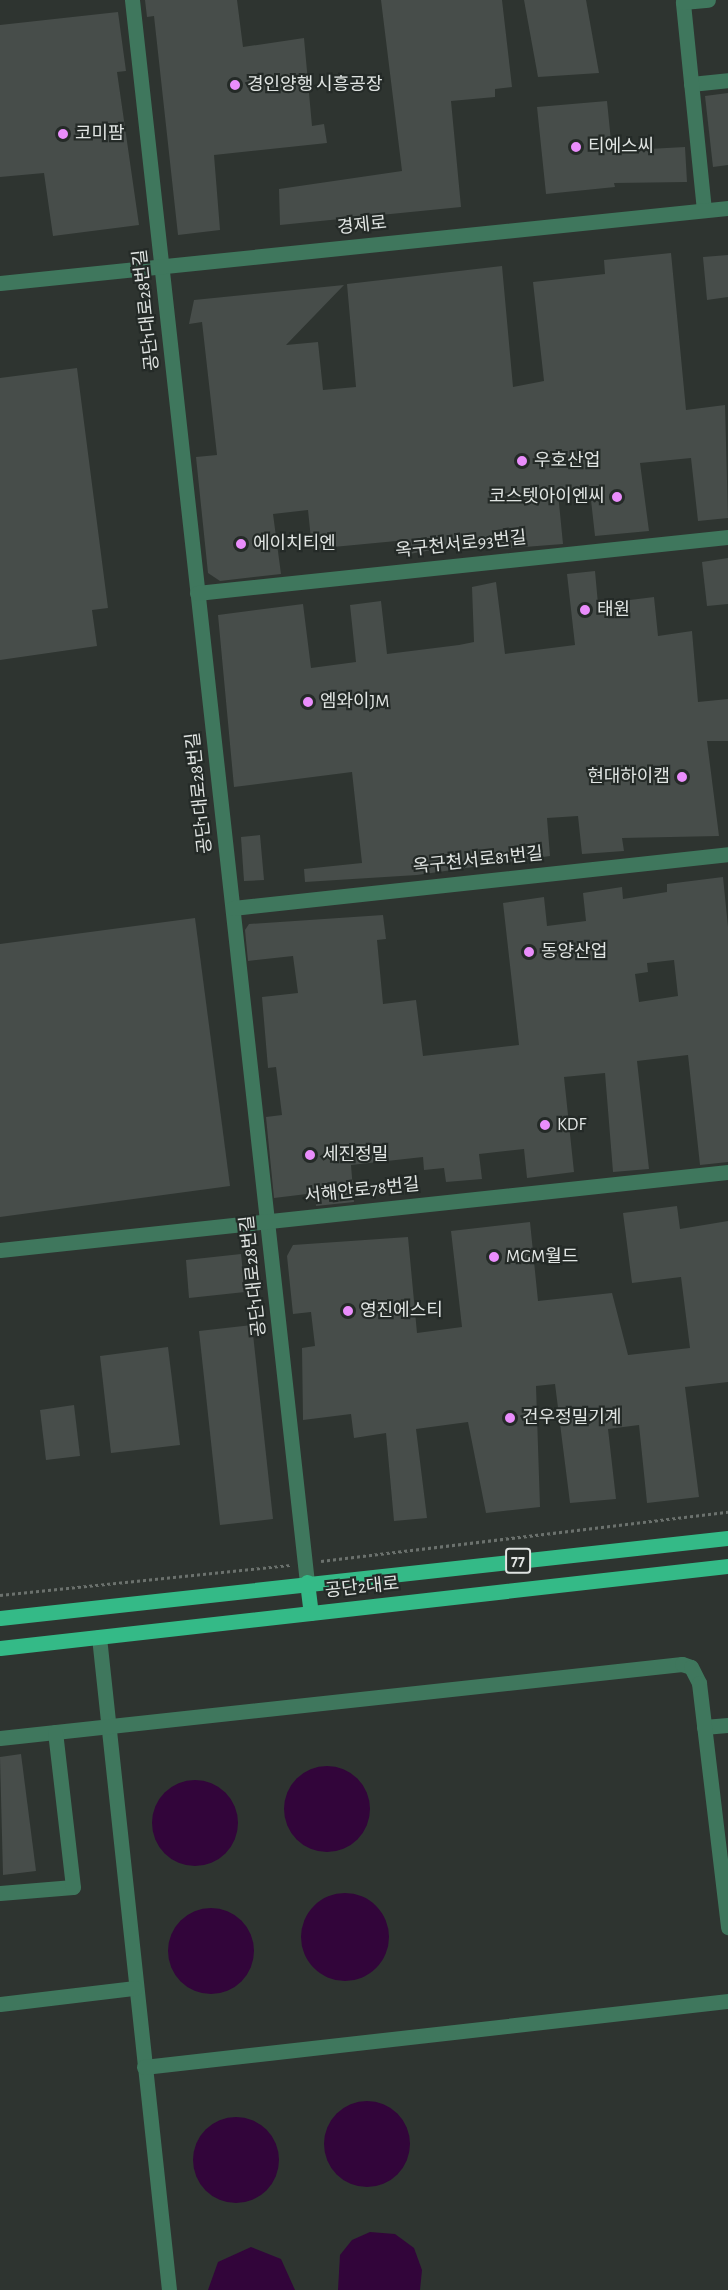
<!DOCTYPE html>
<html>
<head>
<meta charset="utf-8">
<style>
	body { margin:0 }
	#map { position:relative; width:728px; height:2290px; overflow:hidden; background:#2e3430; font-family:"Alegreya Sans","Noto Sans KR",sans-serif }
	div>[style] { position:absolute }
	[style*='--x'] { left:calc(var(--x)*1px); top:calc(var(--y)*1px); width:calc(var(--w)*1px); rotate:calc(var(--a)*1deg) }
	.water>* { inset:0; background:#32053a }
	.round { border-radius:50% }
	.building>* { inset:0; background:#474d4a }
	.path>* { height:3px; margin-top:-1.5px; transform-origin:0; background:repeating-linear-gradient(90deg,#6b716d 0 3px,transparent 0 6px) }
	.minor>* { height:15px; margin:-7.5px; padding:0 7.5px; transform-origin:7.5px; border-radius:7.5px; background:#3f775d }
	.major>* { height:15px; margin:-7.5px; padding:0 7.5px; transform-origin:7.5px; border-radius:7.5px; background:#34ba87 }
	.dots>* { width:16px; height:16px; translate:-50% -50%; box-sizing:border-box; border:3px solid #242a27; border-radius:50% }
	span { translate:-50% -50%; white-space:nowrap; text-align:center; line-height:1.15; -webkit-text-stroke:4.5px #242a27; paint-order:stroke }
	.shield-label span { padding:2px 4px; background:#242a27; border:2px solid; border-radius:4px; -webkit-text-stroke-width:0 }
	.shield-label { font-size:16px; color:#e0e4e2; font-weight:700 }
	.poi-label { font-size:18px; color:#e0e4e2 }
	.left { translate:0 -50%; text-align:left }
	.right { translate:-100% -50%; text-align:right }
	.street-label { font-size:18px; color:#e0e4e2 }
</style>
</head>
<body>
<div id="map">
	<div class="water">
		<div class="round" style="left:284px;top:1766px;width:86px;height:86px"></div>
		<div class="round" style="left:152px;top:1780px;width:86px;height:86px"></div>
		<div class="round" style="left:301px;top:1893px;width:88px;height:88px"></div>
		<div class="round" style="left:168px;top:1908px;width:86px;height:86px"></div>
		<div class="round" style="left:324px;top:2101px;width:86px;height:86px"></div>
		<div class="round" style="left:193px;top:2117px;width:86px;height:86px"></div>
		<div style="clip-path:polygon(370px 2232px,395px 2234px,414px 2248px,422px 2270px,420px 2290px,338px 2290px,340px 2255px,352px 2240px)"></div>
		<div style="clip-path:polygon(251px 2247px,281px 2259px,295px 2290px,208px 2290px,218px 2262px)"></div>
	</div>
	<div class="building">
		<div style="clip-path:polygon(145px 0,237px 0,243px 47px,304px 38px,312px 126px,324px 124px,327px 143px,214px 155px,220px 230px,178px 235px,154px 16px,147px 17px)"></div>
		<div style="clip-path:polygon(381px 0,502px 0,512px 87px,495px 89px,495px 97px,451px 101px,461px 207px,280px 225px,279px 189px,402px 171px)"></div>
		<div style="clip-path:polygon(524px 0,586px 0,599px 73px,538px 77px)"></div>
		<div style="clip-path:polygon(118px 12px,126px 71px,117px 72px,139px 225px,53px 236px,44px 173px,0 177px,0 25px)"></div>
		<div style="clip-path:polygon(728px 93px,728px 165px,713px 167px,705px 96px)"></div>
		<div style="clip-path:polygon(607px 101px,612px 151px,685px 147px,687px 182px,614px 183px,615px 187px,546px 194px,537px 107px)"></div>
		<div style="clip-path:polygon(671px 253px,686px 410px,725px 405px,728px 518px,698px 521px,691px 458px,640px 463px,649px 531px,595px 536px,590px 491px,558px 493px,563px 544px,499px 549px,497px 539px,409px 554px,407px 540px,312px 549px,308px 510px,273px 514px,281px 574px,220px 581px,208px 573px,196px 457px,217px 455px,202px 322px,189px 324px,194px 300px,344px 285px,286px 345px,318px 342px,323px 390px,356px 387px,347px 284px,502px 266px,513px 387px,544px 381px,533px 282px,605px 274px,604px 260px)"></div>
		<div style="clip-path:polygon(728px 255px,728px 297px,707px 300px,703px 257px)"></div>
		<div style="clip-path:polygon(77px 368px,108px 608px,92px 610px,97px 646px,0 660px,0 378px)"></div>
		<div style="clip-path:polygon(728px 558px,728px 604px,707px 606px,702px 562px)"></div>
		<div style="clip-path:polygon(595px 571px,598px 604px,654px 597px,658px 636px,692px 631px,698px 702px,728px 699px,728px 741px,707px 741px,719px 836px,622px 838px,624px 851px,582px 854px,578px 816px,547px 818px,550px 856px,417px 875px,305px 882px,304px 869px,362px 863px,352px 772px,234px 787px,218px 615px,303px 604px,311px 668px,356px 662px,350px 605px,381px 601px,387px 654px,459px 645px,474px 642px,472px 587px,496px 582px,505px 654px,575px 645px,567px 574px)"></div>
		<div style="clip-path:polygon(260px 835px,264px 880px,244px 881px,241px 837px)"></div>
		<div style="clip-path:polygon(evenodd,723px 877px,728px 927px,728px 1162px,700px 1165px,688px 1055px,637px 1061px,649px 1169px,613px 1172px,605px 1073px,564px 1077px,574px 1172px,527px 1178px,524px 1149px,479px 1154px,482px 1179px,446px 1182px,444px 1168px,424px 1170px,423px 1157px,351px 1165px,354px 1202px,316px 1206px,315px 1193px,274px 1198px,266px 1117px,282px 1115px,276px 1067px,268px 1068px,262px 997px,298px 993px,293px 956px,248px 961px,245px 930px,249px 924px,383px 915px,386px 939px,377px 940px,383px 1004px,416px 1000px,423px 1056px,519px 1045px,503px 903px,544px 897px,547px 926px,586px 921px,583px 893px,622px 887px,623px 899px,667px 892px,667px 884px,723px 877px,674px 960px,678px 996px,639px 1002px,635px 974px,648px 972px,647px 963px,674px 960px)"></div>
		<div style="clip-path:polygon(195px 918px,230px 1186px,0 1217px,0 944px)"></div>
		<div style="clip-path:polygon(677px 1206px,680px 1229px,728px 1221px,728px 1382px,685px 1387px,699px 1497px,647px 1503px,639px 1425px,608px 1429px,616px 1499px,570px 1503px,555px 1384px,536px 1386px,540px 1507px,486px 1513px,468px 1422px,416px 1429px,427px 1518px,394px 1521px,386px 1433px,354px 1438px,351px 1414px,303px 1420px,302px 1348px,315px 1346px,311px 1312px,293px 1314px,287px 1256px,293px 1245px,408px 1237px,417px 1333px,462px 1327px,451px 1231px,530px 1222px,538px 1301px,612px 1293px,628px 1355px,690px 1348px,681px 1277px,632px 1283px,623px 1213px)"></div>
		<div style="clip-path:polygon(241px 1254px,245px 1292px,189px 1298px,186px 1260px)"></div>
		<div style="clip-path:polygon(252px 1325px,273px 1519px,220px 1525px,199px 1331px)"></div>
		<div style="clip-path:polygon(168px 1347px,180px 1445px,111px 1453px,100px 1356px)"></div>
		<div style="clip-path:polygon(74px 1405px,80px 1456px,46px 1460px,40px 1410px)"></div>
		<div style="clip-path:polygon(21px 1754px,36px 1871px,3px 1875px,0 1757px)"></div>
	</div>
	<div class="path">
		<div style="--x:321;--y:1561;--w:410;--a:-6.9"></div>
		<div style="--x:0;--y:1595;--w:293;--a:-5.9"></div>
	</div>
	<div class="minor">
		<div style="--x:132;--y:0;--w:1592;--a:83.69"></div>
		<div style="--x:691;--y:84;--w:37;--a:-6"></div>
		<div style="--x:704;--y:210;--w:209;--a:-95.8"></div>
		<div style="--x:683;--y:2;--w:25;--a:-5"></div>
		<div style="--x:0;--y:283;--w:732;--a:-5.88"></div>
		<div style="--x:197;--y:593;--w:534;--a:-6.02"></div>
		<div style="--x:233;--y:908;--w:498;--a:-6.2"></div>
		<div style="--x:0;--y:1250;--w:732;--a:-6.12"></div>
		<div style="--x:99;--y:1637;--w:657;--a:83.88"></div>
		<div style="--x:704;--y:1727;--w:24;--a:-5"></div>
		<div style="--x:0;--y:1738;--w:686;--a:-6.19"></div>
		<div style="--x:682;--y:1664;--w:9;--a:18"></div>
		<div style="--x:691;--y:1667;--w:18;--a:63"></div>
		<div style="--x:699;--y:1683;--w:246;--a:83.2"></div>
		<div style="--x:0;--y:1893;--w:73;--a:-4.7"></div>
		<div style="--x:73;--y:1887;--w:156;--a:-96.6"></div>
		<div style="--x:0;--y:2004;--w:136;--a:-6.8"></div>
		<div style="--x:144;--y:2067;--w:588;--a:-6.45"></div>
	</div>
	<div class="major">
		<div style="--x:307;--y:1582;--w:31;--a:83"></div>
		<div style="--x:0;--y:1618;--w:732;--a:-6.27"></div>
		<div style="--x:0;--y:1648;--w:733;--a:-6.43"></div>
	</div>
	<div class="dots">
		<div style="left:235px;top:85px;background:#ea8dfc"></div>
		<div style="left:63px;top:134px;background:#ea8dfc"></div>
		<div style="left:576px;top:147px;background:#ea8dfc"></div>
		<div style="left:522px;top:461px;background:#ea8dfc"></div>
		<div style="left:617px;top:497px;background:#ea8dfc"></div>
		<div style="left:241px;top:544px;background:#ea8dfc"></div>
		<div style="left:585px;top:610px;background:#ea8dfc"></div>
		<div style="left:308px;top:702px;background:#ea8dfc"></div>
		<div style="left:682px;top:777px;background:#ea8dfc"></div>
		<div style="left:529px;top:952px;background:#ea8dfc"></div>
		<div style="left:545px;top:1125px;background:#ea8dfc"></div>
		<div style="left:310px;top:1155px;background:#ea8dfc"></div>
		<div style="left:494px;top:1257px;background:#ea8dfc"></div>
		<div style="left:348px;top:1311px;background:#ea8dfc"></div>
		<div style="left:510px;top:1418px;background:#ea8dfc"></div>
	</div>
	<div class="shield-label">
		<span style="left:518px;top:1561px">77</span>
	</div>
	<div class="poi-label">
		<span class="left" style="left:247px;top:85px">경인양행 시흥공장</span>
		<span class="left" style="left:75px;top:134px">코미팜</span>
		<span class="left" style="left:588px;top:147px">티에스씨</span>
		<span class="left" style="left:534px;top:461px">우호산업</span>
		<span class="right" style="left:605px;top:497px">코스텟아이엔씨</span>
		<span class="left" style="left:253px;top:544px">에이치티엔</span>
		<span class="left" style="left:597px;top:610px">태원</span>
		<span class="left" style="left:320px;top:702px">엠와이JM</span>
		<span class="right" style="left:670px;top:777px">현대하이캠</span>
		<span class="left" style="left:541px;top:952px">동양산업</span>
		<span class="left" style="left:557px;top:1125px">KDF</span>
		<span class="left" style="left:322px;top:1155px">세진정밀</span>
		<span class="left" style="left:506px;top:1257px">MGM월드</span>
		<span class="left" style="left:360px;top:1311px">영진에스티</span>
		<span class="left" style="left:522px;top:1418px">건우정밀기계</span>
	</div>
	<div class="street-label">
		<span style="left:362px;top:226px;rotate:-6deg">경제로</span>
		<span style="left:147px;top:310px;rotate:-96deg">공단1대로28번길</span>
		<span style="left:461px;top:545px;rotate:-6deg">옥구천서로93번길</span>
		<span style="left:200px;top:793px;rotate:-96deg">공단1대로28번길</span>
		<span style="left:478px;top:861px;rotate:-6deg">옥구천서로81번길</span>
		<span style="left:362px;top:1191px;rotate:-6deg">서해안로78번길</span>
		<span style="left:254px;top:1276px;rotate:-96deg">공단1대로28번길</span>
		<span style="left:362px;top:1588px;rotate:-6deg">공단2대로</span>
	</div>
</div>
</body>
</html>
